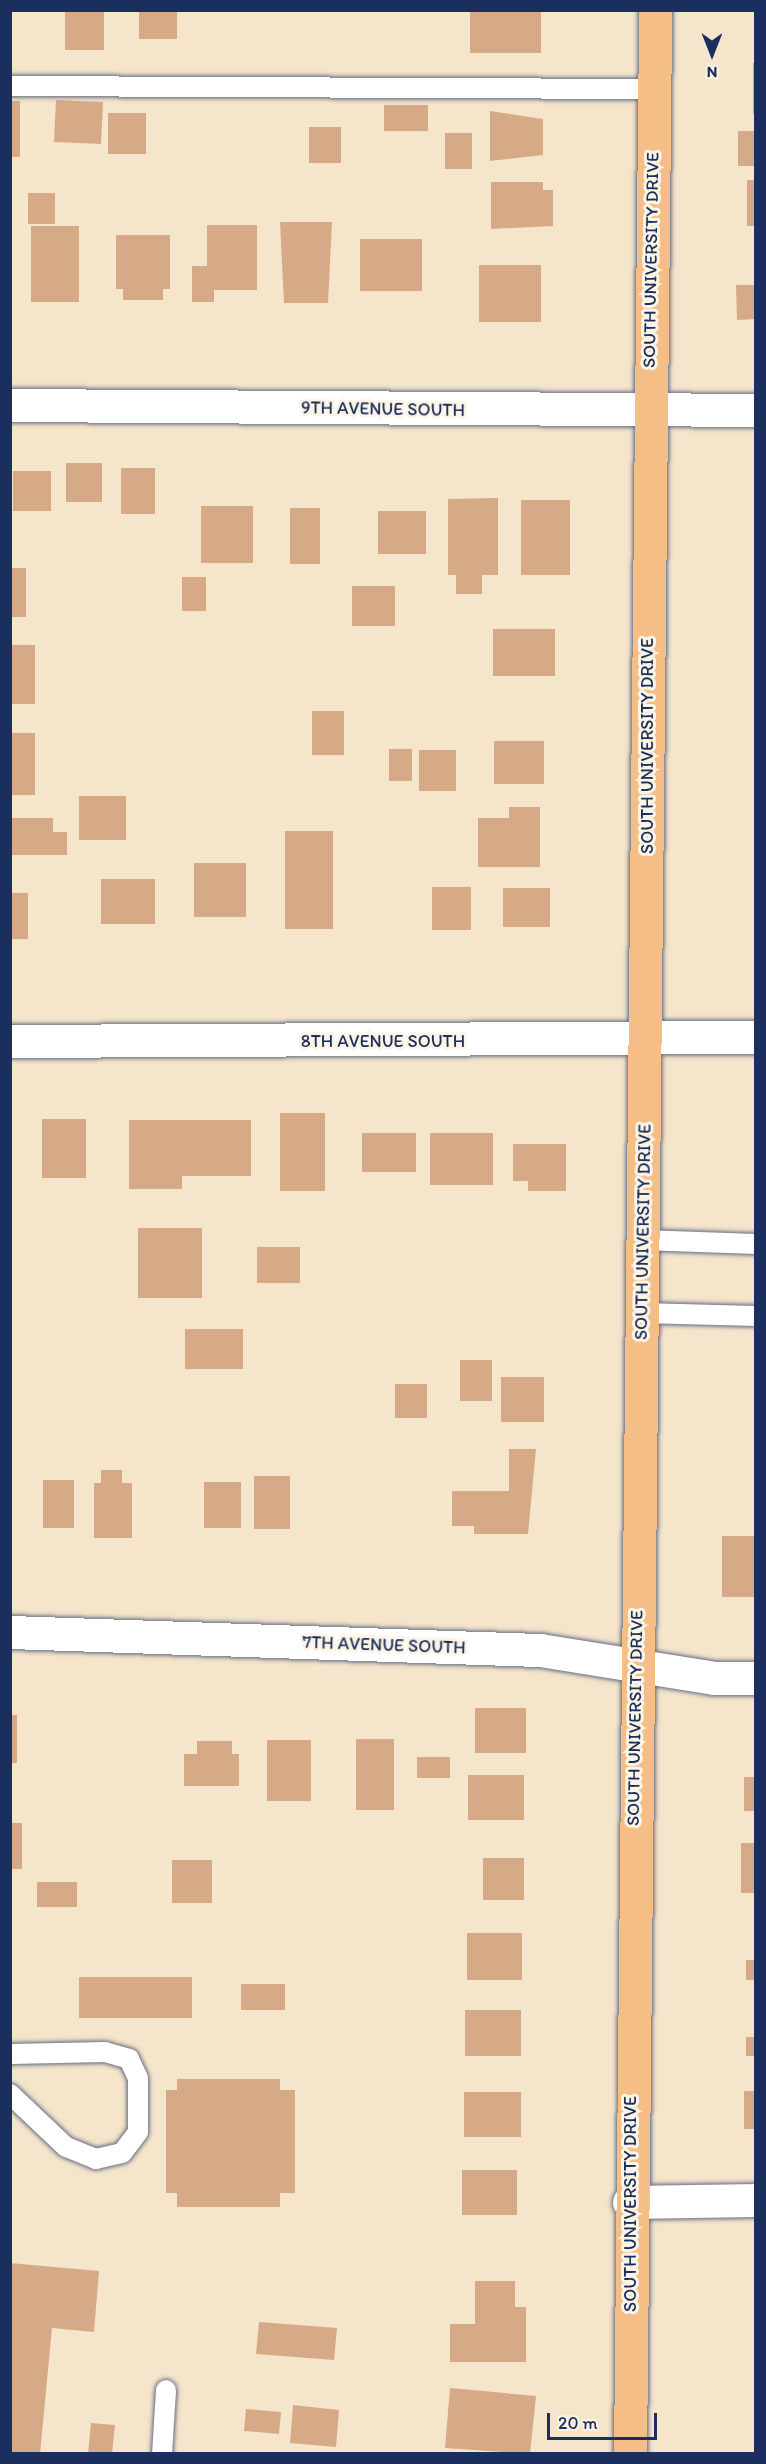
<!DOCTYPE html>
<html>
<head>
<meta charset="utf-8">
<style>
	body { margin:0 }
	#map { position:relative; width:766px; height:2464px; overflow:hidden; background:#f5e5cb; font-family:Itim,sans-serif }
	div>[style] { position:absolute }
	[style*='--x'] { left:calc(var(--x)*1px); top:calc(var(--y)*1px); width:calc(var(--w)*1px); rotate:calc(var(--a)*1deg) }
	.building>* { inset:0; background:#d7aa87 }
	.roads { filter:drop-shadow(0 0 2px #676f84) drop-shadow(0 0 2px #676f84) }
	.lane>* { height:20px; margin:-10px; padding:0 10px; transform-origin:10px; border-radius:10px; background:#fff }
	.street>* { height:33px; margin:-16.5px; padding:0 16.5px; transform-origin:16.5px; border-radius:16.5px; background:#fff }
	.primary>* { height:33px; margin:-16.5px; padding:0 16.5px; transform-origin:16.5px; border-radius:16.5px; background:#f6be87 }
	span { translate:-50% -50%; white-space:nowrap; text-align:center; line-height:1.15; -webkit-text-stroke:6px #fcf5e5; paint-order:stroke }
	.street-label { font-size:18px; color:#1b2f5e }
	.frame { position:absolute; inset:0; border:12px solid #1b2f5e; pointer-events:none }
	.north { position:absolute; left:682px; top:24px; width:60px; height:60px; -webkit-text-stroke:4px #fcf5e5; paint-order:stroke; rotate:180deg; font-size:16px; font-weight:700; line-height:24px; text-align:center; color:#1b2f5e }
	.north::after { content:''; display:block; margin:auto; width:21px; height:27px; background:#1b2f5e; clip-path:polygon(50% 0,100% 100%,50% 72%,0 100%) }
	.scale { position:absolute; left:547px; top:2413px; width:110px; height:27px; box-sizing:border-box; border:3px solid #1b2f5e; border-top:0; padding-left:8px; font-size:18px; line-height:21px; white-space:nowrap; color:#1b2f5e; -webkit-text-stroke:4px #fcf5e5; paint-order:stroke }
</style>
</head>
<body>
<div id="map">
	<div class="building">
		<div style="clip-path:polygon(139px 10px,177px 10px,177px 39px,139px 39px)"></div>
		<div style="clip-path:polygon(470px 10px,541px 10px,541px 53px,470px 53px)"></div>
		<div style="clip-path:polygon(65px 12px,104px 12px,104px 50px,65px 50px)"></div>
		<div style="clip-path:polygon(753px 63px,756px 63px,756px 114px,753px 114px)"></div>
		<div style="clip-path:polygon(56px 100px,103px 102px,101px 144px,54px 142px)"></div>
		<div style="clip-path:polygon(10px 101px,20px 101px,20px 157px,10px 157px)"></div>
		<div style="clip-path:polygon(384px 105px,428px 105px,428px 131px,384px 131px)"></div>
		<div style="clip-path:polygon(490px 111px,543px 119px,543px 155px,490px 161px)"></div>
		<div style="clip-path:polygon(108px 113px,146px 113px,146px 154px,108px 154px)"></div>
		<div style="clip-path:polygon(309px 127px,341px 127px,341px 163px,309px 163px)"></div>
		<div style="clip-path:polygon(738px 131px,756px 131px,756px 166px,738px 166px)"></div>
		<div style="clip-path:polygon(445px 133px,472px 133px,472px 169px,445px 169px)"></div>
		<div style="clip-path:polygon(747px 180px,756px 180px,756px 226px,747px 226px)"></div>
		<div style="clip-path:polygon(491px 182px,543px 182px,543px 190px,553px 190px,553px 226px,491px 229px)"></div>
		<div style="clip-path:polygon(28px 193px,55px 193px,55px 224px,28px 224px)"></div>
		<div style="clip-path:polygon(280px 222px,332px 222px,328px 303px,284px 303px)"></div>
		<div style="clip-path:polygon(207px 225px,257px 225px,257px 290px,214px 290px,214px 302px,192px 302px,192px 266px,207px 266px)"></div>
		<div style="clip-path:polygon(31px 226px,79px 226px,79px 302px,31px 302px)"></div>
		<div style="clip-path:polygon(116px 235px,170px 235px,170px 289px,163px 289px,163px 300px,123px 300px,123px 289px,116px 289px)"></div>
		<div style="clip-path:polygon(360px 239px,422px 239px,422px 291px,360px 291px)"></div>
		<div style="clip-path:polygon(479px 265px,541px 265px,541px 322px,479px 322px)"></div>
		<div style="clip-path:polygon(736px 285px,756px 285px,756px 319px,737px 320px)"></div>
		<div style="clip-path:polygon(66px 463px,102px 463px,102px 502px,66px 502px)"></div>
		<div style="clip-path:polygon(121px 468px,155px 468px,155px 514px,121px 514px)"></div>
		<div style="clip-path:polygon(13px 471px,51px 471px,51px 511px,13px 511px)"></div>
		<div style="clip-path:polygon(498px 498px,498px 575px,482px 575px,482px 594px,456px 594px,456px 575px,448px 575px,448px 499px)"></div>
		<div style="clip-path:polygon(521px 500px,570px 500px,570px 575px,521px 575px)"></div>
		<div style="clip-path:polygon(201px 506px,253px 506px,253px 563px,201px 563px)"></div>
		<div style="clip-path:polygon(290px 508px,320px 508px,320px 564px,290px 564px)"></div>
		<div style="clip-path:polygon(378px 511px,426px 511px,426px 554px,378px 554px)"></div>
		<div style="clip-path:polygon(10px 568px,26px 568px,26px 617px,10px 617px)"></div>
		<div style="clip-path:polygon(182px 577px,206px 577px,206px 611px,182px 611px)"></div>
		<div style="clip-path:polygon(352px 586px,395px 586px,395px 626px,352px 626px)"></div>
		<div style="clip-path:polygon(493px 629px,555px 629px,555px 676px,493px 676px)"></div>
		<div style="clip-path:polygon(10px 645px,35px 645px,35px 704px,10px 704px)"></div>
		<div style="clip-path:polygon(312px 711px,344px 711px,344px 755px,312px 755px)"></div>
		<div style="clip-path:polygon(10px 733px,35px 733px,35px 795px,10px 795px)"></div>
		<div style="clip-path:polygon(494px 741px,544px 741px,544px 784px,494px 784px)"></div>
		<div style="clip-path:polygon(389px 749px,412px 749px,412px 781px,389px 781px)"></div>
		<div style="clip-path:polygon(419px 750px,456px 750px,456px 791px,419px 791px)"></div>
		<div style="clip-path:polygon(79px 796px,126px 796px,126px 840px,79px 840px)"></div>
		<div style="clip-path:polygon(509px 807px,540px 807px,540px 867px,478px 867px,478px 818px,509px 818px)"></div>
		<div style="clip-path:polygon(10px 818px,53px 818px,53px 832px,67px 832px,67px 855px,10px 855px)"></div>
		<div style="clip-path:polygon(285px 831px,333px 831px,333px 929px,285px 929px)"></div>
		<div style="clip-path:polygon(194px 863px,246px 863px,246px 917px,194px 917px)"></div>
		<div style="clip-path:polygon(101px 879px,155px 879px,155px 924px,101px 924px)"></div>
		<div style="clip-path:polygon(432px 887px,471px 887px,471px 930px,432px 930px)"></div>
		<div style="clip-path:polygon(503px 888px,550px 888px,550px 927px,503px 927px)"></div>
		<div style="clip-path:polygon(10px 893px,28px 893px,28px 939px,10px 939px)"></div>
		<div style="clip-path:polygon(280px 1113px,325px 1113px,325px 1191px,280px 1191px)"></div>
		<div style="clip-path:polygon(42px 1119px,86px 1119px,86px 1178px,42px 1178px)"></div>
		<div style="clip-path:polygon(129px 1120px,251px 1120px,251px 1176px,182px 1176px,182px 1189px,129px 1189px)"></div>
		<div style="clip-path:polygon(362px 1133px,416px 1133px,416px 1172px,362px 1172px)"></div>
		<div style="clip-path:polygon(430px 1133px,493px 1133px,493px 1185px,430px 1185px)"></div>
		<div style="clip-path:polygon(513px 1144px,566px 1144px,566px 1191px,528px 1191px,528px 1181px,513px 1181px)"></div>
		<div style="clip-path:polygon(138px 1228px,202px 1228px,202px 1298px,138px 1298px)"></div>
		<div style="clip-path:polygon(257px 1247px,300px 1247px,300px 1283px,257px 1283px)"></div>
		<div style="clip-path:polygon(185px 1329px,243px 1329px,243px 1369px,185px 1369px)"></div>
		<div style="clip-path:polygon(460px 1360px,492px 1360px,492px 1401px,460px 1401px)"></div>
		<div style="clip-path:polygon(501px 1377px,544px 1377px,544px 1422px,501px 1422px)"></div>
		<div style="clip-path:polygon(395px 1384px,427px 1384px,427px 1418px,395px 1418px)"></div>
		<div style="clip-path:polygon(509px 1449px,536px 1449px,528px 1534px,474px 1534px,474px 1526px,452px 1526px,452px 1491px,509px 1491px)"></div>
		<div style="clip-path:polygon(101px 1470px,122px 1470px,122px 1483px,132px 1483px,132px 1538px,94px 1538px,94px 1483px,101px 1483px)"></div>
		<div style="clip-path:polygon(254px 1476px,290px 1476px,290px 1529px,254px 1529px)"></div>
		<div style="clip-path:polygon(43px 1480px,74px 1480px,74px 1528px,43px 1528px)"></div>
		<div style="clip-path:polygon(204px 1482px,241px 1482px,241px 1528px,204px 1528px)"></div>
		<div style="clip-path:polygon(722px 1536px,756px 1536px,756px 1597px,722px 1597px)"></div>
		<div style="clip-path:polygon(475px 1708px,526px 1708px,526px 1753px,475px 1753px)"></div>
		<div style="clip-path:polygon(10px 1715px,17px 1715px,17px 1763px,10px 1763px)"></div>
		<div style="clip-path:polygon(356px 1739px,394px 1739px,394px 1810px,356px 1810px)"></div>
		<div style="clip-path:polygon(267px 1740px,311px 1740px,311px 1801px,267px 1801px)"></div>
		<div style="clip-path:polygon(197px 1741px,232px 1741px,232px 1754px,239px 1754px,239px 1786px,184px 1786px,184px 1754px,197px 1754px)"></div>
		<div style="clip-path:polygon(417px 1757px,450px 1757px,450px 1778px,417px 1778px)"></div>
		<div style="clip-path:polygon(468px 1775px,524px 1775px,524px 1820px,468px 1820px)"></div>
		<div style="clip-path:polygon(744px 1777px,756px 1777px,756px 1811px,744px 1811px)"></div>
		<div style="clip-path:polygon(10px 1823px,22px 1823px,22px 1869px,10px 1869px)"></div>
		<div style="clip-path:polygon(741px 1843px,756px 1843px,756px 1893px,741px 1893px)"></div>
		<div style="clip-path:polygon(483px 1858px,524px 1858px,524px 1900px,483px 1900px)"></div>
		<div style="clip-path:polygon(172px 1860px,212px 1860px,212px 1903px,172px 1903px)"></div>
		<div style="clip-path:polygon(37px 1882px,77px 1882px,77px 1907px,37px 1907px)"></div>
		<div style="clip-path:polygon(467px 1933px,522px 1933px,522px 1980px,467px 1980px)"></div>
		<div style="clip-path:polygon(746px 1960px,756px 1960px,756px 1980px,746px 1980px)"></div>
		<div style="clip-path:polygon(79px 1977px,192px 1977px,192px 2018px,79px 2018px)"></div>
		<div style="clip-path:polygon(241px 1984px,285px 1984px,285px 2010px,241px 2010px)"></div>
		<div style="clip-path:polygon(465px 2010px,521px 2010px,521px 2056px,465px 2056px)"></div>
		<div style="clip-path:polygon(746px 2037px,756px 2037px,756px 2056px,746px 2056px)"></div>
		<div style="clip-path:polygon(177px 2079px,280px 2079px,280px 2090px,295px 2090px,295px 2193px,280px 2193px,280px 2207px,177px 2207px,177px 2193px,166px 2193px,166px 2090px,177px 2090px)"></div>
		<div style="clip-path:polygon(744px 2091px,756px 2091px,756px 2129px,744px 2129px)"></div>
		<div style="clip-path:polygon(464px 2092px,521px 2092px,521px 2137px,464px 2137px)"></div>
		<div style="clip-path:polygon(462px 2170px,517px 2170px,517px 2215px,462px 2215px)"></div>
		<div style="clip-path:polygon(10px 2263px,99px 2271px,94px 2332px,52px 2328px,40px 2454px,10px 2454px)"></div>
		<div style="clip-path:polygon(475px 2281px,515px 2281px,515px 2307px,526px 2307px,526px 2362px,450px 2362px,450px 2324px,475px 2324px)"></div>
		<div style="clip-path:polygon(259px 2322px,337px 2328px,334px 2360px,256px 2354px)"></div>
		<div style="clip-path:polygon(450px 2388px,536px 2396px,530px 2454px,445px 2448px)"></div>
		<div style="clip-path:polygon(293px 2405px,339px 2410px,336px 2447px,290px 2443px)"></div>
		<div style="clip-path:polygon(246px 2409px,281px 2412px,279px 2434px,244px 2431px)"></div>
		<div style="clip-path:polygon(91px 2423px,115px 2425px,112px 2454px,88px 2454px)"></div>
	</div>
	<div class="roads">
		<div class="lane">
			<div style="--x:10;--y:86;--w:644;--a:0.27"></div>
			<div style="--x:642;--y:1240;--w:114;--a:2"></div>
			<div style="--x:641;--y:1313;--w:115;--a:1.5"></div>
			<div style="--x:10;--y:2054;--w:95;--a:-1.2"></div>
			<div style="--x:105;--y:2052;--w:25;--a:16"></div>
			<div style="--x:129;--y:2059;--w:21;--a:65"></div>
			<div style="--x:138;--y:2078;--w:54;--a:90"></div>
			<div style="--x:138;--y:2132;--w:26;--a:127"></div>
			<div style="--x:122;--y:2153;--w:27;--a:167"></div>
			<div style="--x:96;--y:2159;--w:32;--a:-158"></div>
			<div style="--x:66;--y:2147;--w:77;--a:-136.6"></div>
			<div style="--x:162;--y:2454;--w:64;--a:-86.4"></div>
		</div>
		<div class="street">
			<div style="--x:10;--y:405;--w:746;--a:0.38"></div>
			<div style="--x:10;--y:1041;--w:746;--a:-0.31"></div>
			<div style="--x:10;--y:1632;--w:530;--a:1.95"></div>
			<div style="--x:540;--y:1650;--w:176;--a:9.1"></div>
			<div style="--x:714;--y:1678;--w:42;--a:0"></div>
			<div style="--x:629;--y:2202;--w:127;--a:-0.9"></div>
		</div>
		<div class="primary">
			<div style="--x:630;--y:2454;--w:2444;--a:-89.41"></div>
		</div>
	</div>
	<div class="street-label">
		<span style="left:651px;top:260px;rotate:-89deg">SOUTH UNIVERSITY DRIVE</span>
		<span style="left:383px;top:409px;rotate:1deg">9TH AVENUE SOUTH</span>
		<span style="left:647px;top:746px;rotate:-90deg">SOUTH UNIVERSITY DRIVE</span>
		<span style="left:383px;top:1041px">8TH AVENUE SOUTH</span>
		<span style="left:643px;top:1232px;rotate:-89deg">SOUTH UNIVERSITY DRIVE</span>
		<span style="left:384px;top:1645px;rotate:2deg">7TH AVENUE SOUTH</span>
		<span style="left:635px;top:1718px;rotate:-89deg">SOUTH UNIVERSITY DRIVE</span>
		<span style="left:630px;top:2204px;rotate:-90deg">SOUTH UNIVERSITY DRIVE</span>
	</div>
	<div class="frame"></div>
	<div class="north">N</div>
	<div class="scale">20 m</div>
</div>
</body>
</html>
